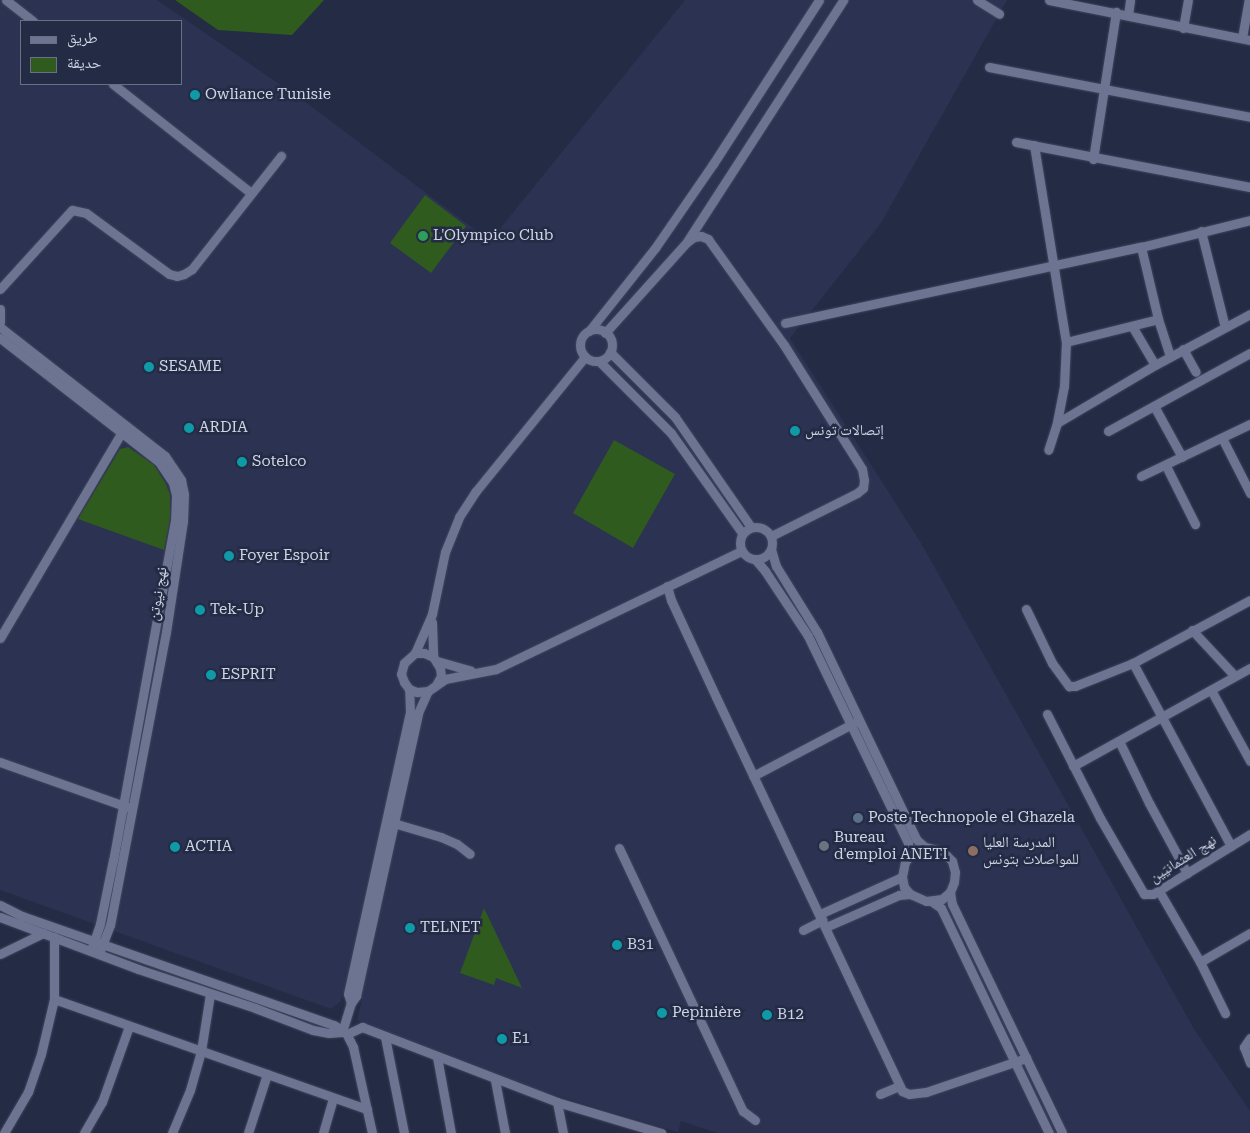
<!DOCTYPE html>
<html>
<head>
<meta charset="utf-8">
<style>
	body { margin:0 }
	#map { position:relative; width:1250px; height:1133px; overflow:hidden; background:#242b44; font-family:"Roboto Serif","Noto Naskh Arabic",serif }
	div>[style] { position:absolute }
	[style*='--x'] { left:calc(var(--x)*1px); top:calc(var(--y)*1px); width:calc(var(--w)*1px); rotate:calc(var(--a)*1deg) }
	.built>* { inset:0; background:#2b3252 }
	.green>* { inset:0; background:#305b1e }
	.roads { filter:drop-shadow(0 0 1px #40455b) drop-shadow(0 0 1px #40455b) }
	.minor>* { height:9px; margin:-4.5px; padding:0 4.5px; transform-origin:4.5px; border-radius:4.5px; background:#6c7492 }
	.minor>.ring { margin:-4.5px; padding:0; box-sizing:content-box; background:none; border:9px solid #6c7492; border-radius:50% }
	.dots>* { width:14px; height:14px; translate:-50% -50%; box-sizing:border-box; border:2px solid #242b44; border-radius:50% }
	span { translate:-50% -50%; white-space:nowrap; text-align:center; line-height:1.15; -webkit-text-stroke:5px #242b44; paint-order:stroke }
	.poi-label { font-size:15px; color:#d0d5e6 }
	.left { translate:0 -50%; text-align:left }
	.street-label { font-size:15px; color:#d0d5e6 }
	.legend { position:absolute; left:20px; top:20px; width:162px; height:65px; box-sizing:border-box; background:#242b44; border:1px solid #696f85; margin:0; padding:6px 9px; list-style:none; font-size:15px; color:#d0d5e6 }
	.legend li { display:flex; align-items:center; gap:10px; height:25px }
	.legend b { width:25px; border:1px solid #696f85 }
</style>
</head>
<body>
<div id="map">
	<div class="built">
		<div style="clip-path:polygon(evenodd,0 0,157px 0,304px 101px,490px 241px,685px 0,1007px 0,881px 223px,790px 338px,921px 543px,1194px 1029px,1250px 1111px,1250px 1133px,717px 1133px,681px 1121px,678px 1132px,545px 1092px,357px 1020px,362px 999px,356px 996px,343px 992px,341px 1001px,331px 1009px,0 890px,0 0,21px 21px,181px 21px,181px 84px,21px 84px,21px 21px)"></div>
	</div>
	<div class="green">
		<div style="clip-path:polygon(175px 0,324px 0,292px 35px,218px 30px)"></div>
		<div style="clip-path:polygon(425px 195px,466px 226px,431px 273px,390px 243px)"></div>
		<div style="clip-path:polygon(614px 440px,675px 474px,633px 548px,573px 513px)"></div>
		<div style="clip-path:polygon(128px 447px,154px 465px,166px 484px,170px 495px,170px 519px,164px 550px,78px 519px,120px 449px)"></div>
		<div style="clip-path:polygon(484px 908px,522px 988px,496px 978px,494px 985px,460px 973px)"></div>
	</div>
	<div class="roads">
		<div class="minor">
			<div style="--x:6;--y:0;--w:34;--a:38"></div>
			<div style="--x:977;--y:0;--w:26;--a:32"></div>
			<div style="--x:1049;--y:0;--w:205;--a:11.3"></div>
			<div style="--x:1128;--y:15;--w:15;--a:-82"></div>
			<div style="--x:1183;--y:28;--w:28;--a:-80"></div>
			<div style="--x:1242;--y:38;--w:39;--a:-80"></div>
			<div style="--x:989;--y:67;--w:266;--a:10.8"></div>
			<div style="--x:113;--y:84;--w:176;--a:38.3"></div>
			<div style="--x:1016;--y:142;--w:238;--a:10.9"></div>
			<div style="--x:1034;--y:145;--w:200;--a:80.8"></div>
			<div style="--x:1066;--y:342;--w:44;--a:92.6"></div>
			<div style="--x:1064;--y:386;--w:38;--a:101"></div>
			<div style="--x:1057;--y:423;--w:28;--a:108"></div>
			<div style="--x:1093;--y:159;--w:149;--a:-81.1"></div>
			<div style="--x:1201;--y:231;--w:99;--a:76"></div>
			<div style="--x:688;--y:240;--w:286;--a:-57.1"></div>
			<div style="--x:1141;--y:247;--w:74;--a:76.7"></div>
			<div style="--x:1158;--y:319;--w:39;--a:72"></div>
			<div style="--x:0;--y:289;--w:107;--a:-47.7"></div>
			<div style="--x:72;--y:210;--w:14;--a:12"></div>
			<div style="--x:86;--y:213;--w:103;--a:36.3"></div>
			<div style="--x:169;--y:274;--w:8;--a:14"></div>
			<div style="--x:177;--y:276;--w:7;--a:-16"></div>
			<div style="--x:184;--y:274;--w:9;--a:-32"></div>
			<div style="--x:192;--y:269;--w:144;--a:-51.8"></div>
			<div style="--x:0;--y:309;--w:13;--a:90"></div>
			<div style="--x:785;--y:323;--w:364;--a:-12.1"></div>
			<div style="--x:1141;--y:247;--w:112;--a:-13.9"></div>
			<div style="--x:1132;--y:326;--w:45;--a:59.5"></div>
			<div style="--x:0;--y:327;--w:209;--a:38"></div>
			<div style="--x:165;--y:456;--w:29;--a:56"></div>
			<div style="--x:181;--y:480;--w:14;--a:78"></div>
			<div style="--x:184;--y:494;--w:27;--a:92"></div>
			<div style="--x:183;--y:521;--w:112;--a:98.7"></div>
			<div style="--x:166;--y:632;--w:298;--a:100.8"></div>
			<div style="--x:110;--y:925;--w:30;--a:111"></div>
			<div class="ring" style="left:580px;top:329px;width:23px;height:23px"></div>
			<div style="--x:589;--y:331;--w:106;--a:-51.5"></div>
			<div style="--x:655;--y:248;--w:102;--a:-55.4"></div>
			<div style="--x:713;--y:164;--w:195;--a:-57.1"></div>
			<div style="--x:605;--y:333;--w:122;--a:-48"></div>
			<div style="--x:687;--y:242;--w:9;--a:-36"></div>
			<div style="--x:694;--y:237;--w:7;--a:-8"></div>
			<div style="--x:701;--y:236;--w:8;--a:23"></div>
			<div style="--x:708;--y:239;--w:130;--a:54.4"></div>
			<div style="--x:784;--y:345;--w:146;--a:57.8"></div>
			<div style="--x:862;--y:469;--w:11;--a:80"></div>
			<div style="--x:864;--y:480;--w:8;--a:97"></div>
			<div style="--x:863;--y:488;--w:8;--a:140"></div>
			<div style="--x:857;--y:493;--w:96;--a:153.4"></div>
			<div style="--x:0;--y:338;--w:202;--a:37.9"></div>
			<div style="--x:159;--y:462;--w:25;--a:56"></div>
			<div style="--x:173;--y:483;--w:12;--a:76"></div>
			<div style="--x:176;--y:495;--w:25;--a:92"></div>
			<div style="--x:175;--y:520;--w:346;--a:100.3"></div>
			<div style="--x:113;--y:860;--w:65;--a:101.5"></div>
			<div style="--x:100;--y:924;--w:28;--a:109"></div>
			<div style="--x:1066;--y:342;--w:95;--a:-14"></div>
			<div style="--x:1183;--y:349;--w:26;--a:61"></div>
			<div style="--x:610;--y:352;--w:92;--a:45"></div>
			<div style="--x:675;--y:417;--w:134;--a:55.4"></div>
			<div style="--x:599;--y:361;--w:102;--a:45"></div>
			<div style="--x:671;--y:433;--w:123;--a:54.6"></div>
			<div style="--x:1154;--y:406;--w:58;--a:61.2"></div>
			<div style="--x:1057;--y:423;--w:114;--a:-30.6"></div>
			<div style="--x:1155;--y:365;--w:108;--a:-28.2"></div>
			<div style="--x:1108;--y:431;--w:162;--a:-28.8"></div>
			<div style="--x:1222;--y:438;--w:62;--a:63"></div>
			<div style="--x:1166;--y:466;--w:65;--a:63.4"></div>
			<div style="--x:1141;--y:476;--w:121;--a:-25.5"></div>
			<div class="ring" style="left:740px;top:527px;width:23px;height:23px"></div>
			<div style="--x:771;--y:549;--w:18;--a:74"></div>
			<div style="--x:776;--y:566;--w:78;--a:58.2"></div>
			<div style="--x:817;--y:632;--w:229;--a:64.4"></div>
			<div style="--x:916;--y:839;--w:12;--a:42"></div>
			<div style="--x:755;--y:559;--w:16;--a:50"></div>
			<div style="--x:765;--y:571;--w:78;--a:56.5"></div>
			<div style="--x:808;--y:636;--w:230;--a:64.2"></div>
			<div style="--x:908;--y:843;--w:12;--a:85"></div>
			<div style="--x:667;--y:586;--w:15;--a:74"></div>
			<div style="--x:671;--y:600;--w:107;--a:65.1"></div>
			<div style="--x:716;--y:697;--w:436;--a:64.7"></div>
			<div style="--x:902;--y:1091;--w:8;--a:23"></div>
			<div style="--x:909;--y:1094;--w:17;--a:-7"></div>
			<div style="--x:926;--y:1092;--w:106;--a:-18.8"></div>
			<div style="--x:1026;--y:609;--w:60;--a:64.3"></div>
			<div style="--x:1052;--y:663;--w:29;--a:54"></div>
			<div style="--x:1069;--y:686;--w:6;--a:0"></div>
			<div style="--x:1075;--y:686;--w:62;--a:-21.6"></div>
			<div style="--x:432;--y:622;--w:35;--a:88"></div>
			<div style="--x:1192;--y:630;--w:62;--a:47"></div>
			<div style="--x:0;--y:638;--w:245;--a:-59.4"></div>
			<div style="--x:415;--y:653;--w:43;--a:-66.4"></div>
			<div style="--x:432;--y:614;--w:63;--a:-78.2"></div>
			<div style="--x:445;--y:552;--w:38;--a:-68"></div>
			<div style="--x:459;--y:517;--w:31;--a:-57"></div>
			<div style="--x:476;--y:491;--w:173;--a:-50.9"></div>
			<div style="--x:437;--y:661;--w:35;--a:16"></div>
			<div style="--x:437;--y:683;--w:8;--a:-60"></div>
			<div style="--x:441;--y:676;--w:8;--a:-97"></div>
			<div style="--x:440;--y:668;--w:13;--a:-122"></div>
			<div style="--x:433;--y:657;--w:10;--a:-156"></div>
			<div style="--x:424;--y:653;--w:9;--a:180"></div>
			<div style="--x:415;--y:653;--w:15;--a:138"></div>
			<div style="--x:404;--y:663;--w:11;--a:105"></div>
			<div style="--x:401;--y:674;--w:9;--a:69"></div>
			<div style="--x:404;--y:682;--w:9;--a:54"></div>
			<div style="--x:409;--y:689;--w:9;--a:21"></div>
			<div style="--x:417;--y:692;--w:11;--a:-5"></div>
			<div style="--x:428;--y:691;--w:21;--a:-35"></div>
			<div style="--x:445;--y:679;--w:52;--a:-11.1"></div>
			<div style="--x:496;--y:669;--w:272;--a:-25.7"></div>
			<div style="--x:1211;--y:690;--w:81;--a:61.2"></div>
			<div style="--x:1047;--y:714;--w:117;--a:63"></div>
			<div style="--x:1100;--y:818;--w:88;--a:59.9"></div>
			<div style="--x:1144;--y:894;--w:9;--a:0"></div>
			<div style="--x:1153;--y:894;--w:114;--a:-31.7"></div>
			<div style="--x:1119;--y:741;--w:69;--a:64.2"></div>
			<div style="--x:1149;--y:803;--w:80;--a:61.5"></div>
			<div style="--x:0;--y:762;--w:135;--a:19.5"></div>
			<div style="--x:1073;--y:766;--w:202;--a:-29"></div>
			<div style="--x:753;--y:776;--w:116;--a:-27.7"></div>
			<div style="--x:390;--y:822;--w:53;--a:16.4"></div>
			<div style="--x:441;--y:837;--w:17;--a:24"></div>
			<div style="--x:457;--y:844;--w:16;--a:38"></div>
			<div style="--x:1231;--y:846;--w:208;--a:-118.2"></div>
			<div style="--x:1133;--y:663;--w:133;--a:-28.3"></div>
			<div style="--x:925;--y:847;--w:17;--a:13"></div>
			<div style="--x:942;--y:851;--w:14;--a:45"></div>
			<div style="--x:952;--y:861;--w:11;--a:75"></div>
			<div style="--x:955;--y:872;--w:10;--a:96"></div>
			<div style="--x:954;--y:882;--w:11;--a:112"></div>
			<div style="--x:950;--y:892;--w:11;--a:139"></div>
			<div style="--x:942;--y:899;--w:16;--a:173"></div>
			<div style="--x:926;--y:901;--w:17;--a:-156"></div>
			<div style="--x:910;--y:894;--w:9;--a:-131"></div>
			<div style="--x:904;--y:887;--w:10;--a:-101"></div>
			<div style="--x:902;--y:877;--w:15;--a:-79"></div>
			<div style="--x:905;--y:862;--w:16;--a:-52"></div>
			<div style="--x:915;--y:849;--w:10;--a:-11"></div>
			<div style="--x:619;--y:848;--w:291;--a:64.8"></div>
			<div style="--x:743;--y:1111;--w:15;--a:37"></div>
			<div style="--x:1159;--y:891;--w:82;--a:60"></div>
			<div style="--x:1200;--y:962;--w:57;--a:63.9"></div>
			<div style="--x:950;--y:892;--w:12;--a:81"></div>
			<div style="--x:952;--y:904;--w:254;--a:64.3"></div>
			<div style="--x:931;--y:901;--w:12;--a:35"></div>
			<div style="--x:941;--y:908;--w:250;--a:64.4"></div>
			<div style="--x:0;--y:905;--w:25;--a:27"></div>
			<div style="--x:22;--y:916;--w:330;--a:19.3"></div>
			<div style="--x:334;--y:1025;--w:14;--a:34"></div>
			<div style="--x:346;--y:1033;--w:16;--a:63"></div>
			<div style="--x:353;--y:1047;--w:88;--a:77.5"></div>
			<div style="--x:820;--y:914;--w:90;--a:-24.3"></div>
			<div style="--x:0;--y:917;--w:147;--a:20.6"></div>
			<div style="--x:138;--y:969;--w:123;--a:18.4"></div>
			<div style="--x:255;--y:1008;--w:62;--a:20.8"></div>
			<div style="--x:313;--y:1030;--w:16;--a:11"></div>
			<div style="--x:329;--y:1033;--w:13;--a:-4"></div>
			<div style="--x:826;--y:927;--w:80;--a:-23.7"></div>
			<div style="--x:899;--y:895;--w:11;--a:-5"></div>
			<div style="--x:803;--y:930;--w:22;--a:-27"></div>
			<div style="--x:0;--y:954;--w:48;--a:-26"></div>
			<div style="--x:1200;--y:962;--w:58;--a:-30.1"></div>
			<div style="--x:54;--y:999;--w:332;--a:19.4"></div>
			<div style="--x:351;--y:1003;--w:9;--a:-108"></div>
			<div style="--x:348;--y:994;--w:289;--a:-77.6"></div>
			<div style="--x:410;--y:712;--w:23;--a:-92"></div>
			<div style="--x:342;--y:1032;--w:30;--a:-73"></div>
			<div style="--x:351;--y:1003;--w:9;--a:-54"></div>
			<div style="--x:356;--y:996;--w:290;--a:-77.6"></div>
			<div style="--x:418;--y:713;--w:24;--a:-66"></div>
			<div style="--x:347;--y:1034;--w:17;--a:-25"></div>
			<div style="--x:362;--y:1027;--w:209;--a:21"></div>
			<div style="--x:557;--y:1102;--w:109;--a:16.6"></div>
			<div style="--x:385;--y:1037;--w:98;--a:78.8"></div>
			<div style="--x:1250;--y:1038;--w:11;--a:124"></div>
			<div style="--x:1244;--y:1047;--w:17;--a:69"></div>
			<div style="--x:437;--y:1057;--w:77;--a:79.6"></div>
			<div style="--x:495;--y:1080;--w:54;--a:79.3"></div>
			<div style="--x:880;--y:1094;--w:21;--a:-23"></div>
			<div style="--x:557;--y:1102;--w:32;--a:79"></div>
			<div style="--x:4;--y:1133;--w:48;--a:-59.7"></div>
			<div style="--x:28;--y:1092;--w:40;--a:-71.1"></div>
			<div style="--x:41;--y:1054;--w:57;--a:-76.7"></div>
			<div style="--x:54;--y:999;--w:62;--a:-90"></div>
			<div style="--x:84;--y:1133;--w:36;--a:-60"></div>
			<div style="--x:102;--y:1102;--w:81;--a:-70.4"></div>
			<div style="--x:172;--y:1133;--w:47;--a:-67.3"></div>
			<div style="--x:190;--y:1090;--w:41;--a:-74.2"></div>
			<div style="--x:201;--y:1051;--w:58;--a:-81"></div>
			<div style="--x:248;--y:1133;--w:62;--a:-72.1"></div>
			<div style="--x:323;--y:1133;--w:36;--a:-74"></div>
		</div>
	</div>
	<div class="dots">
		<div style="left:195px;top:95px;background:#0f9aa8"></div>
		<div style="left:423px;top:236px;background:#2e9e5b"></div>
		<div style="left:149px;top:367px;background:#0f9aa8"></div>
		<div style="left:189px;top:428px;background:#0f9aa8"></div>
		<div style="left:795px;top:431px;background:#0f9aa8"></div>
		<div style="left:242px;top:462px;background:#0f9aa8"></div>
		<div style="left:229px;top:556px;background:#0f9aa8"></div>
		<div style="left:200px;top:610px;background:#0f9aa8"></div>
		<div style="left:211px;top:675px;background:#0f9aa8"></div>
		<div style="left:858px;top:818px;background:#5c6f8a"></div>
		<div style="left:824px;top:846px;background:#6b7280"></div>
		<div style="left:175px;top:847px;background:#0f9aa8"></div>
		<div style="left:973px;top:851px;background:#8d6e63"></div>
		<div style="left:410px;top:928px;background:#0f9aa8"></div>
		<div style="left:617px;top:945px;background:#0f9aa8"></div>
		<div style="left:662px;top:1013px;background:#0f9aa8"></div>
		<div style="left:767px;top:1015px;background:#0f9aa8"></div>
		<div style="left:502px;top:1039px;background:#0f9aa8"></div>
	</div>
	<div class="poi-label">
		<span class="left" style="left:205px;top:95px">Owliance Tunisie</span>
		<span class="left" style="left:433px;top:236px">L'Olympico Club</span>
		<span class="left" style="left:159px;top:367px">SESAME</span>
		<span class="left" style="left:199px;top:428px">ARDIA</span>
		<span class="left" style="left:805px;top:431px">إتصالات تونس</span>
		<span class="left" style="left:252px;top:462px">Sotelco</span>
		<span class="left" style="left:239px;top:556px">Foyer Espoir</span>
		<span class="left" style="left:210px;top:610px">Tek-Up</span>
		<span class="left" style="left:221px;top:675px">ESPRIT</span>
		<span class="left" style="left:868px;top:818px">Poste Technopole el Ghazela</span>
		<span class="left" style="left:834px;top:846px">Bureau<br>d'emploi ANETI</span>
		<span class="left" style="left:983px;top:851px">المدرسة العليا<br>للمواصلات بتونس</span>
		<span class="left" style="left:185px;top:847px">ACTIA</span>
		<span class="left" style="left:420px;top:928px">TELNET</span>
		<span class="left" style="left:627px;top:945px">B31</span>
		<span class="left" style="left:672px;top:1013px">Pepinière</span>
		<span class="left" style="left:777px;top:1015px">B12</span>
		<span class="left" style="left:512px;top:1039px">E1</span>
	</div>
	<div class="street-label">
		<span style="left:158px;top:594px;rotate:-81deg">نهج نيوتن</span>
		<span style="left:1183px;top:859px;rotate:-32deg">نهج العثمانيّين</span>
	</div>
	<ul class="legend">
	<li><b style="height:6px;background:#6c7492"></b>طريق</li>
	<li><b style="height:14px;background:#305b1e"></b>حديقة</li>
	</ul>
</div>
</body>
</html>
